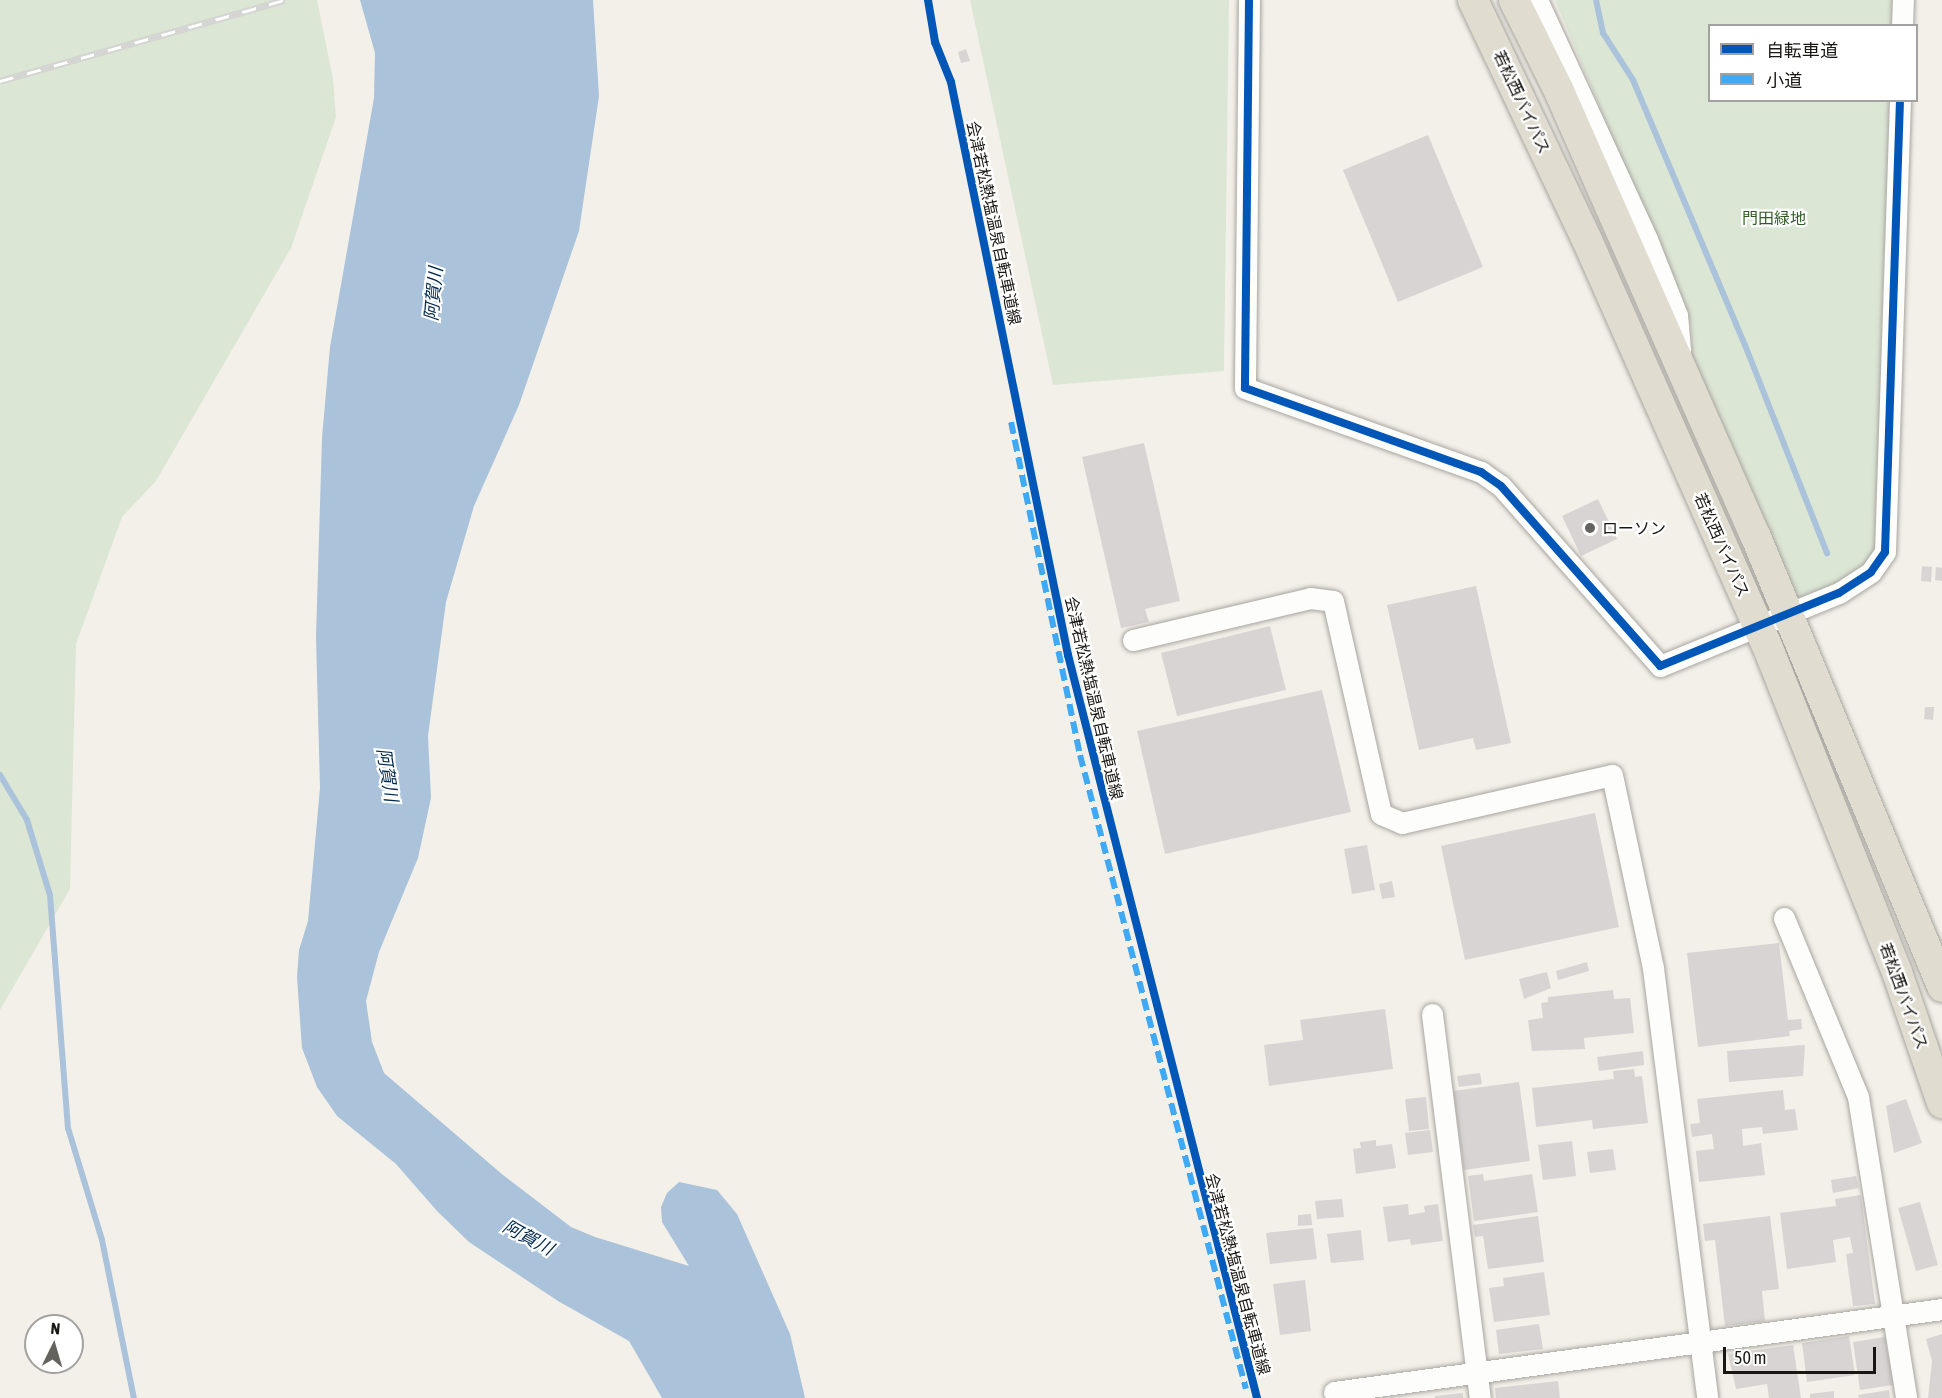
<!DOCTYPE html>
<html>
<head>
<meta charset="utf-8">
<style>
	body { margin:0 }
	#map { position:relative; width:1942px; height:1398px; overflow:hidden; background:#f3f0e9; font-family:"Asap Condensed","Noto Sans JP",sans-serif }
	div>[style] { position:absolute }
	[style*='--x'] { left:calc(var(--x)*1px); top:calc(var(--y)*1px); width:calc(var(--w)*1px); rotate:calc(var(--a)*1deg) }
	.green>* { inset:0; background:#dce6d5 }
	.water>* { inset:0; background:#aac2da }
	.stream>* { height:6px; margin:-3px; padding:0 3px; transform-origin:3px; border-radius:3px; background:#aac2da }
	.building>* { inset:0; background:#d7d4d3 }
	.roads { filter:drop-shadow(0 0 2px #a8a5a0) drop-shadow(0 0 2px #a8a5a0) }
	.minor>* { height:21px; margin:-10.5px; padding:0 10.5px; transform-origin:10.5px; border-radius:10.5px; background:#fdfdfc }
	.highway>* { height:30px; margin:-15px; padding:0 15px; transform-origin:15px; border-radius:15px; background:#e1dcd0 }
	.rail>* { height:7px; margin-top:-3.5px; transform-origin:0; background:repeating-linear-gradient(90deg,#fff 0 14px,#d4d4d2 0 28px); box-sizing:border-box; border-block:2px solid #d4d4d2 }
	.quiet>* { height:6px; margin-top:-3px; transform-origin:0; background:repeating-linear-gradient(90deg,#3fa9f5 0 12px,transparent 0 18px) }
	.cycleway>* { height:8px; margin:-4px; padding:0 4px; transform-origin:4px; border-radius:4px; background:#0057b8 }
	.dots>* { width:16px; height:16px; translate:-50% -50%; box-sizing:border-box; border:3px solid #fff; border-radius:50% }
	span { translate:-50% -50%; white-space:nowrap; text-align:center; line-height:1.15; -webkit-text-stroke:4.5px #fff; paint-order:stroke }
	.street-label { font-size:16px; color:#191713 }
	.park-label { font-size:16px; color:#305c26 }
	.poi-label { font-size:16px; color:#191713 }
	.left { translate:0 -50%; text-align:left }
	.water-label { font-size:18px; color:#022a4e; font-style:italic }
	.legend { position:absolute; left:1708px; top:24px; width:210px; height:78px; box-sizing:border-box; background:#fff; border:2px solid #a3a2a1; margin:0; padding:8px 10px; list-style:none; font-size:18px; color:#191713 }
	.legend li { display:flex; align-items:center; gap:12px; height:30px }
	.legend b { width:30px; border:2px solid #a3a2a1 }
	.north { position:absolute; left:24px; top:1314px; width:60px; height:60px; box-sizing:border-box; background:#fff; border:2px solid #a3a2a1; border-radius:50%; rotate:5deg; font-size:16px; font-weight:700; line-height:24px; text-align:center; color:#191713 }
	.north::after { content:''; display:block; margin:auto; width:21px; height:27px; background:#65635e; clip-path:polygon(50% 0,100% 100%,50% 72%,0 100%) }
	.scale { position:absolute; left:1723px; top:1347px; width:153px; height:27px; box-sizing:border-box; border:3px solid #191713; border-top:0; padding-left:8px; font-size:18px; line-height:21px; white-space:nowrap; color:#191713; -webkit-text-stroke:4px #fff; paint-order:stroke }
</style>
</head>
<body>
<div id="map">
	<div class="green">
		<div style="clip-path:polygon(0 0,317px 0,333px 79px,336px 117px,291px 248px,156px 481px,122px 517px,76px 644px,70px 889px,0 1010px)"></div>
		<div style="clip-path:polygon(970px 0,1229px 0,1224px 371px,1053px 385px)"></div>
		<div style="clip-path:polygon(1555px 0,1897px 0,1897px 25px,1710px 26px,1710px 100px,1894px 101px,1883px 540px,1863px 571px,1792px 605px,1693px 375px,1691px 325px)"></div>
	</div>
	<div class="water">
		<div style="clip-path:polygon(360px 0,593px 0,599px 96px,579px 231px,519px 405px,474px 506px,446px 602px,428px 736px,431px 798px,418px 858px,379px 952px,366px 1001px,372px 1042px,384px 1073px,503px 1175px,571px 1227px,595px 1237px,689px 1266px,662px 1222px,661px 1207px,667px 1193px,679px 1182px,717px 1190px,737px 1214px,790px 1334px,805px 1398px,662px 1398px,629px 1341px,558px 1301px,469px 1242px,437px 1211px,396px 1164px,337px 1116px,317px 1087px,302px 1048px,297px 977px,299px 950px,308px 921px,320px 788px,316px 637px,322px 438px,330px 347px,374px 98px,375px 53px)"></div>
	</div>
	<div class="stream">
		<div style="--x:1596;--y:0;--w:34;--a:78"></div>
		<div style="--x:1603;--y:33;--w:56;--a:57.4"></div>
		<div style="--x:1633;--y:80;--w:288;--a:67.1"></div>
		<div style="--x:1745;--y:345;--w:224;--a:68.5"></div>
		<div style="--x:0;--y:775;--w:52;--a:59"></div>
		<div style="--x:27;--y:820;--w:78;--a:73"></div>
		<div style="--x:50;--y:895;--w:234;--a:85.6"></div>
		<div style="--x:68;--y:1128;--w:117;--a:73.1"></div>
		<div style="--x:102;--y:1240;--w:161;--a:78.6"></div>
	</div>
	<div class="building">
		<div style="clip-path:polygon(966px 49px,970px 61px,961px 63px,958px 52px)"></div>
		<div style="clip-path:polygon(1428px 135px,1483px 267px,1398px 302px,1343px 170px)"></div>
		<div style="clip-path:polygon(1144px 443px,1180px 601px,1145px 609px,1149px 622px,1121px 628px,1082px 457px)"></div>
		<div style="clip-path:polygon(1598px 499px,1617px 539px,1581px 556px,1562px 516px)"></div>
		<div style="clip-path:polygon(1922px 566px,1932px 567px,1931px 582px,1921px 581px)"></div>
		<div style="clip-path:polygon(1936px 567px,1942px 568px,1942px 581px,1935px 580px)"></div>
		<div style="clip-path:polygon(1476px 586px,1511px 743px,1476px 750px,1473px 738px,1419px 750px,1387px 605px)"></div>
		<div style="clip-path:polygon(1270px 626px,1286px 690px,1177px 716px,1161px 653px)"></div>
		<div style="clip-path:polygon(1322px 690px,1351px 812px,1165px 854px,1137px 731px)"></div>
		<div style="clip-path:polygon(1925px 707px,1934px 707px,1933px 720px,1924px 719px)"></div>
		<div style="clip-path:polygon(1595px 813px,1619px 927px,1465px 960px,1441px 846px)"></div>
		<div style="clip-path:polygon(1367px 845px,1375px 890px,1352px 894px,1344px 849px)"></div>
		<div style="clip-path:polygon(1392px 881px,1395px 897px,1382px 899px,1379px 884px)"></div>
		<div style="clip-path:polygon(1779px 943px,1788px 1020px,1801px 1019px,1802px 1029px,1789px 1031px,1790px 1036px,1698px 1047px,1687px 953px)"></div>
		<div style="clip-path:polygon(1587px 962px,1589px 971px,1558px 980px,1556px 971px)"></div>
		<div style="clip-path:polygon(1547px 972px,1551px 988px,1524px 999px,1519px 979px)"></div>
		<div style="clip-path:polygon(1613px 990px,1614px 999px,1630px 998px,1634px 1033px,1584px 1038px,1585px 1049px,1532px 1051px,1528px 1020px,1543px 1018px,1541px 1003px,1548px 1002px,1548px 997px)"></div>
		<div style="clip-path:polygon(1385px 1009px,1393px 1069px,1269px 1086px,1264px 1045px,1303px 1040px,1300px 1020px)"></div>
		<div style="clip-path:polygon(1805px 1045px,1803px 1076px,1729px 1082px,1727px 1051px)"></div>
		<div style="clip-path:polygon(1643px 1051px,1644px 1065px,1599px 1071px,1597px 1057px)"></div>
		<div style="clip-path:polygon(1634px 1069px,1635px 1077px,1642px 1076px,1648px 1123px,1593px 1129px,1592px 1120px,1536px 1127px,1532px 1088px,1614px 1079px,1613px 1071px)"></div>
		<div style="clip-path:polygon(1480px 1073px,1482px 1084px,1459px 1087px,1457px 1076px)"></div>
		<div style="clip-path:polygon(1519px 1082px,1530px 1161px,1464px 1170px,1453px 1091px)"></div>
		<div style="clip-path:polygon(1783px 1090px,1785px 1110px,1795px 1109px,1798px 1130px,1763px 1134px,1762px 1127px,1742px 1129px,1743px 1146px,1761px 1143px,1765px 1175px,1699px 1182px,1696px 1151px,1714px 1149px,1712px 1134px,1692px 1137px,1690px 1124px,1700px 1123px,1697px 1099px)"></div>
		<div style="clip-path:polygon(1426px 1097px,1429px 1129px,1409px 1131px,1405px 1099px)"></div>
		<div style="clip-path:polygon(1906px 1099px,1922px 1143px,1894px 1153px,1886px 1106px)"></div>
		<div style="clip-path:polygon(1430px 1130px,1433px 1152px,1408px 1155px,1405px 1133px)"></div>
		<div style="clip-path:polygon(1376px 1140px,1376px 1146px,1392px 1144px,1396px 1168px,1356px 1174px,1353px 1149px,1361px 1148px,1360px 1142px)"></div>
		<div style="clip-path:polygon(1572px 1141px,1576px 1176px,1543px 1180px,1538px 1145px)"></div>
		<div style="clip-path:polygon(1613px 1149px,1616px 1170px,1590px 1173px,1587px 1152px)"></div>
		<div style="clip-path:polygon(1483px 1174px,1484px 1181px,1532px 1174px,1538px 1212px,1474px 1221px,1468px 1176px)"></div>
		<div style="clip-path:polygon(1856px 1176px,1859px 1188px,1833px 1193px,1831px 1180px)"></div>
		<div style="clip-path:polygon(1861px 1195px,1875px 1304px,1853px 1306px,1846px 1254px,1853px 1253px,1850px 1237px,1833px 1240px,1836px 1262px,1787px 1269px,1780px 1213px,1836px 1206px,1835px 1199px)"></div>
		<div style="clip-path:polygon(1342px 1199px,1344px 1217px,1317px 1219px,1315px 1201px)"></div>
		<div style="clip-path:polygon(1920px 1202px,1938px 1265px,1916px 1271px,1898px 1208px)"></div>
		<div style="clip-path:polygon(1408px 1204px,1409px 1215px,1425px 1212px,1424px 1206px,1438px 1204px,1443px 1241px,1411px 1245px,1410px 1239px,1388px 1242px,1383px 1207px)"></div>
		<div style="clip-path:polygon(1311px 1214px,1312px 1225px,1298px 1226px,1298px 1215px)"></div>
		<div style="clip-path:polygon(1538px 1216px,1544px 1262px,1488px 1269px,1483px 1236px,1475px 1237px,1473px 1225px)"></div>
		<div style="clip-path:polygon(1770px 1216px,1779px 1289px,1762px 1291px,1765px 1321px,1725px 1326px,1715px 1240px,1705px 1241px,1703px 1224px)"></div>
		<div style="clip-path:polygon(1313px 1228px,1317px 1259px,1270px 1264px,1266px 1233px)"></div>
		<div style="clip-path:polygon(1361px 1230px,1364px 1260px,1331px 1263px,1327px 1234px)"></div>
		<div style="clip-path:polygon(1544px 1272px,1550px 1315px,1494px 1322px,1489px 1288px,1504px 1286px,1503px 1278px)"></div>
		<div style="clip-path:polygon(1305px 1280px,1311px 1331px,1280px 1335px,1273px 1284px)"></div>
		<div style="clip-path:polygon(1539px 1324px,1543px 1349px,1499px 1354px,1496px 1330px)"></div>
		<div style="clip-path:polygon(1942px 1334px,1942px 1398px,1928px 1398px,1932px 1361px,1926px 1339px)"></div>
		<div style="clip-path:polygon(1849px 1336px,1855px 1375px,1807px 1382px,1802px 1343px)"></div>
		<div style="clip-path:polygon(1885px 1337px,1893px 1385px,1860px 1390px,1853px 1342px)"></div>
		<div style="clip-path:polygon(1793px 1345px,1801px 1398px,1769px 1398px,1767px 1384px,1736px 1389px,1728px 1354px)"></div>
		<div style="clip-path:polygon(1558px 1381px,1560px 1398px,1496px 1398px,1495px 1388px)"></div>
		<div style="clip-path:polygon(1889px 1390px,1890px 1398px,1859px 1398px,1858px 1395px)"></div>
		<div style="clip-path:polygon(1834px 1391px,1834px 1398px,1810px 1398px,1810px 1394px)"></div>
		<div style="clip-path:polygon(1463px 1393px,1463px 1398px,1435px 1398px,1435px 1396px)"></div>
	</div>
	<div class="roads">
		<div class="minor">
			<div style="--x:1249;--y:0;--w:388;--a:90.6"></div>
			<div style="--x:1245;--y:388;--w:251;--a:19.6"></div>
			<div style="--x:1481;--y:472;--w:24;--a:35"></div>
			<div style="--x:1501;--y:486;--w:240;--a:48.5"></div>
			<div style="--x:1660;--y:666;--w:193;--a:-22.2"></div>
			<div style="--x:1839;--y:593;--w:38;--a:-33"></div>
			<div style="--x:1871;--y:572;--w:24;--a:-55"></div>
			<div style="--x:1885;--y:552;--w:452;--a:-88.1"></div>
			<div style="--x:1537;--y:0;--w:263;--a:65.3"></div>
			<div style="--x:1647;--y:239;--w:82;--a:68.5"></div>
			<div style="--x:1677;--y:315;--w:35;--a:85"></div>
			<div style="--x:1902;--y:26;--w:26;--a:-88"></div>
			<div style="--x:1133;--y:640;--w:182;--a:-13.3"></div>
			<div style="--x:1310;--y:598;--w:23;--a:7"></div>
			<div style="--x:1333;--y:601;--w:218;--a:77.3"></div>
			<div style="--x:1381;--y:814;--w:23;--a:23"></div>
			<div style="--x:1402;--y:823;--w:215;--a:-12.9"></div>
			<div style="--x:1612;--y:775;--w:197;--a:78"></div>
			<div style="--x:1653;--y:968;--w:433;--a:82.8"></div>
			<div style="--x:1784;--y:918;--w:194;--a:67.5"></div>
			<div style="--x:1858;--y:1097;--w:305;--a:80.9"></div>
			<div style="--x:1432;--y:1014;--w:387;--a:82.9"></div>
			<div style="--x:1334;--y:1392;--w:614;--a:-7.77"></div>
		</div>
		<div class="highway">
			<div style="--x:1473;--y:0;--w:266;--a:64.6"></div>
			<div style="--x:1587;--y:240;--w:441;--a:66.1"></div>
			<div style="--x:1766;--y:643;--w:354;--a:68.3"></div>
			<div style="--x:1897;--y:972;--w:139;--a:71"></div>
			<div style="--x:1514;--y:0;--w:102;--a:63.7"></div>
			<div style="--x:1559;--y:91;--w:488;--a:66.2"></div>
			<div style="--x:1756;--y:537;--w:487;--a:67.5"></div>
		</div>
	</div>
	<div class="rail">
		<div style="--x:0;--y:81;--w:296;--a:-15.9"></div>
	</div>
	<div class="quiet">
		<div style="--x:1011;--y:422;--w:340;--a:78.3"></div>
		<div style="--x:1080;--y:755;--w:655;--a:75.33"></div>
	</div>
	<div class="cycleway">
		<div style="--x:928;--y:0;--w:43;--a:80.5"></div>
		<div style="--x:935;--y:42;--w:43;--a:68.2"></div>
		<div style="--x:951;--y:82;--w:585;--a:78.46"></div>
		<div style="--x:1068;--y:655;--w:767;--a:75.73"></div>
		<div style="--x:1249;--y:0;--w:388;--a:90.6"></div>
		<div style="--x:1245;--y:388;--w:251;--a:19.6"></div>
		<div style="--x:1481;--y:472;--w:24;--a:35"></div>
		<div style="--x:1501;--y:486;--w:240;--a:48.5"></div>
		<div style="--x:1660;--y:666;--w:193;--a:-22.2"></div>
		<div style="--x:1839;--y:593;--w:38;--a:-33"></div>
		<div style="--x:1871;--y:572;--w:24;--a:-55"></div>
		<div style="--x:1885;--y:552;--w:452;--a:-88.1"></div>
	</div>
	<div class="dots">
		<div style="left:1590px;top:528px;background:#65635e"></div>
	</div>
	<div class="street-label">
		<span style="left:1522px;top:102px;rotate:65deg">若松西バイパス</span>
		<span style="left:994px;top:223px;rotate:78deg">会津若松熱塩温泉自転車道線</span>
		<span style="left:1722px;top:545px;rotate:66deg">若松西バイパス</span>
		<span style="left:1094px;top:698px;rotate:77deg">会津若松熱塩温泉自転車道線</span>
		<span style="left:1904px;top:996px;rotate:70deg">若松西バイパス</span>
		<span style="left:1238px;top:1274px;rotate:75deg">会津若松熱塩温泉自転車道線</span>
	</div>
	<div class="park-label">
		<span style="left:1774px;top:218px">門田緑地</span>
	</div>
	<div class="poi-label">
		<span class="left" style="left:1602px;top:528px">ローソン</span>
	</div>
	<div class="water-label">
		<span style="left:434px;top:294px;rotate:-85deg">阿賀川</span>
		<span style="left:387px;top:775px;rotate:81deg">阿賀川</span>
		<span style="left:528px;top:1238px;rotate:28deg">阿賀川</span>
	</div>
	<ul class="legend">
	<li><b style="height:8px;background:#0057b8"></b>自転車道</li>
	<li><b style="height:8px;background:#3fa9f5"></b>小道</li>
	</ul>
	<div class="north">N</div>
	<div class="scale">50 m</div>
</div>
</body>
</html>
